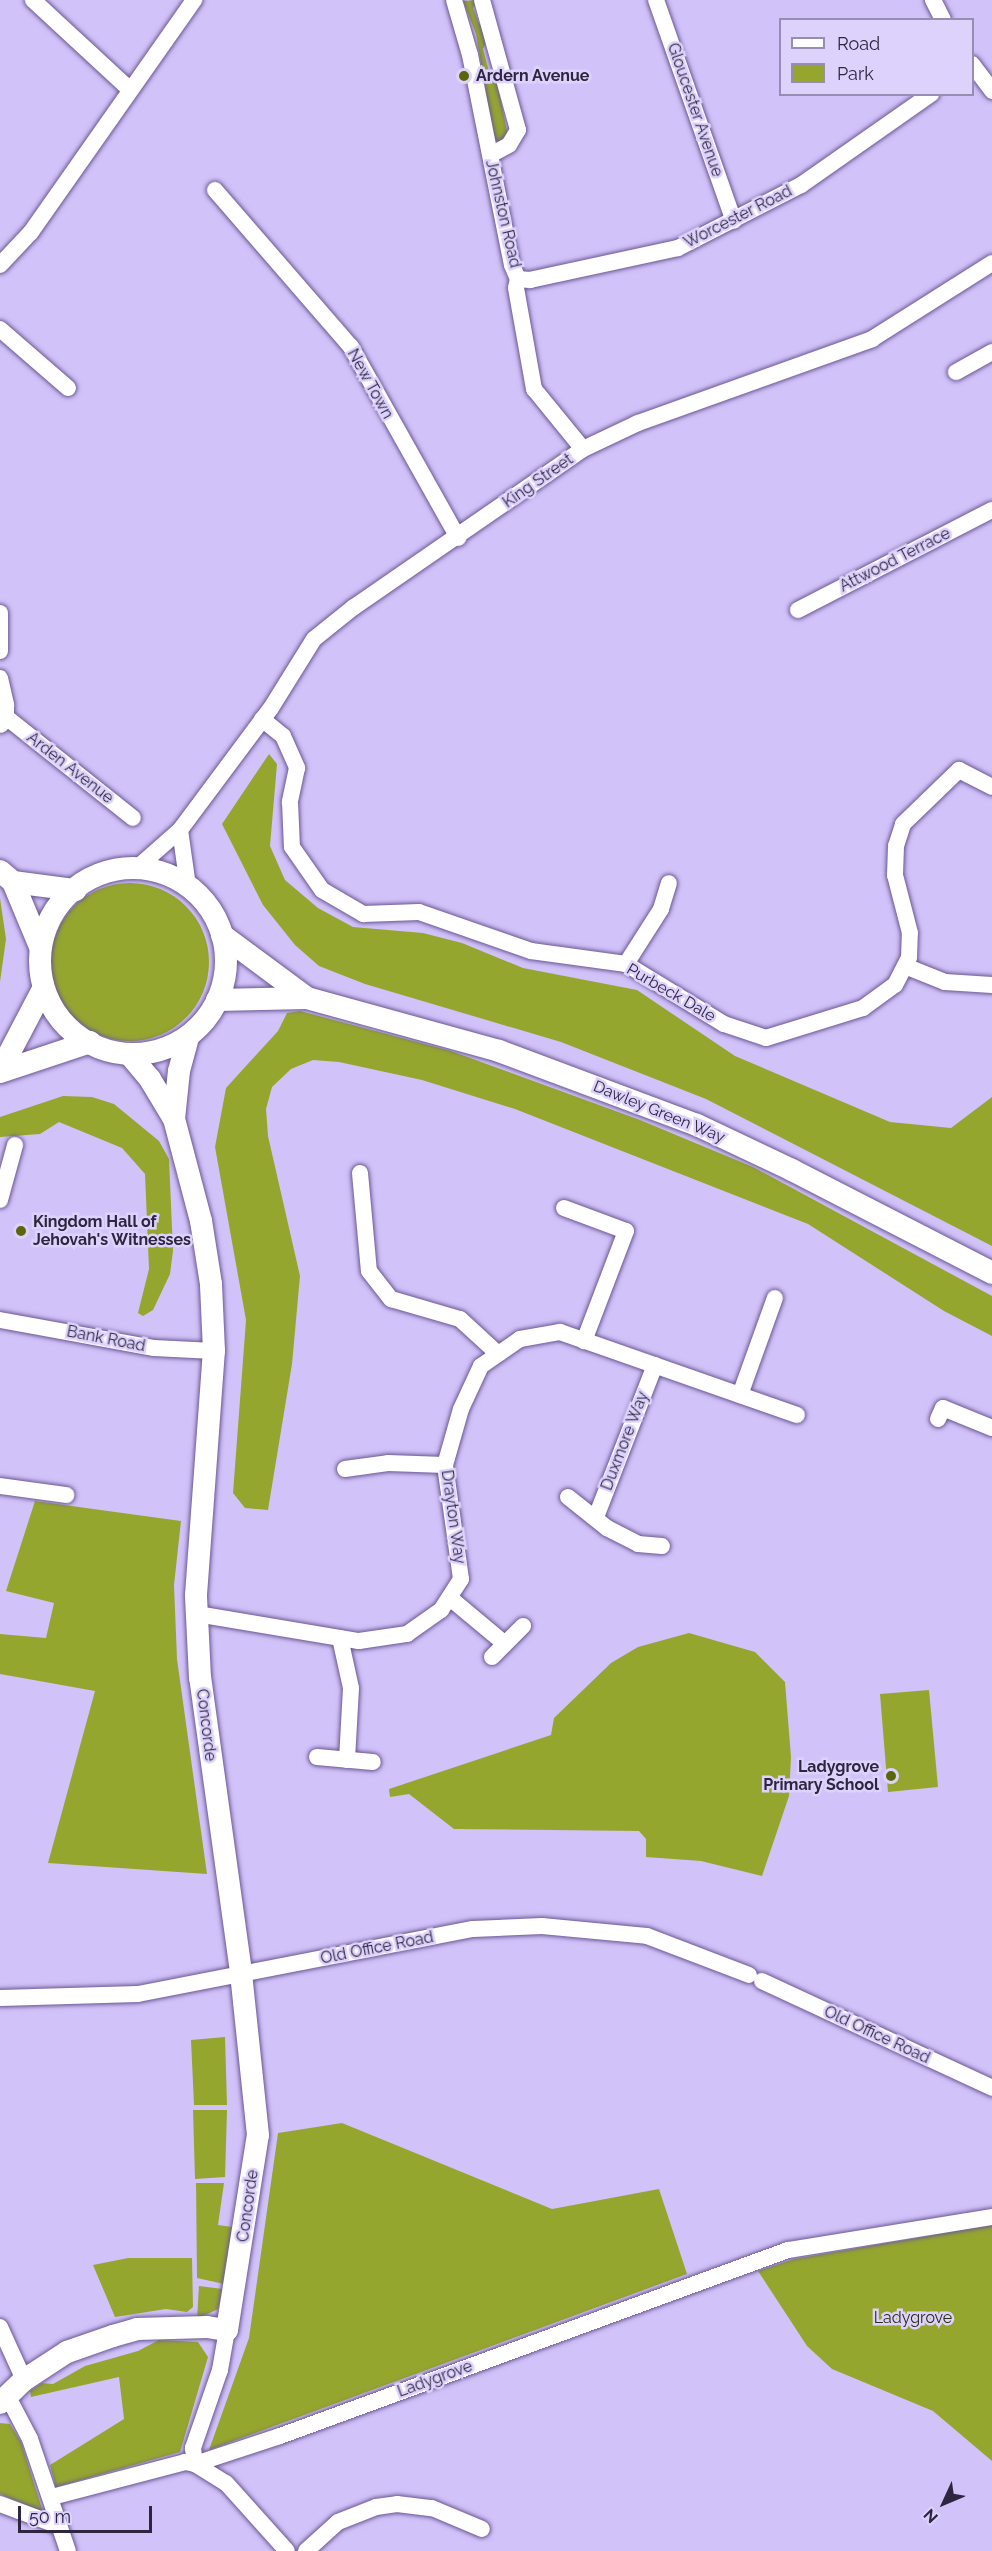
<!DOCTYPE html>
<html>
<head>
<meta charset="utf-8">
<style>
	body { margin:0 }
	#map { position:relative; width:992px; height:2551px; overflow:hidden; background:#d1c2f9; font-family:Raleway,sans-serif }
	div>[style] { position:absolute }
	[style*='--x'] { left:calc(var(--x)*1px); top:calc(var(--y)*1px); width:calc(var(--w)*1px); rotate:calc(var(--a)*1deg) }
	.green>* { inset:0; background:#95a62f }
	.round { border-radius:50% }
	.roads { filter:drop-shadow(0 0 2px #6b5794) drop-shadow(0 0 2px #6b5794) }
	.street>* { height:16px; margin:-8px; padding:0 8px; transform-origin:8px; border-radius:8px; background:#fff }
	.secondary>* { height:22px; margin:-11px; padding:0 11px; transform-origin:11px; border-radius:11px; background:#fff }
	.secondary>.ring { margin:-11px; padding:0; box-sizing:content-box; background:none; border:22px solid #fff; border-radius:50% }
	.dots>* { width:16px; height:16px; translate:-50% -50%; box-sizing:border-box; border:3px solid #ddd2fb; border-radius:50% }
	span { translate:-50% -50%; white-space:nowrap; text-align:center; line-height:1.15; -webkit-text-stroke:5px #ddd2fb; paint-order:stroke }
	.poi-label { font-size:16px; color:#2e2640; font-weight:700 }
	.left { translate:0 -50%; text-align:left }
	.right { translate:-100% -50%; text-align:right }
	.street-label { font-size:16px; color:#2e2640 }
	.park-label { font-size:16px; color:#282d16 }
	.legend { position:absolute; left:779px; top:18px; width:195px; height:78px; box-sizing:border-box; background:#ddd2fb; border:2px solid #978db0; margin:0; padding:8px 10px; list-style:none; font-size:18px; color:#2e2640 }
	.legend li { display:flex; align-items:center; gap:12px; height:30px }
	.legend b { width:30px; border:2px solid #978db0 }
	.north { position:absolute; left:914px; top:2473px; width:60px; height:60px; -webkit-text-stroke:4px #ddd2fb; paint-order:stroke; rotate:226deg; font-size:16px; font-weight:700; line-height:24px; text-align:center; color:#2e2640 }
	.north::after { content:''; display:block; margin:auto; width:21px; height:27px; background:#2e2640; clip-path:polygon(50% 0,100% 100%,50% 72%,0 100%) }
	.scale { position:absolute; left:18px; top:2506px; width:134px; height:27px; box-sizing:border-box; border:3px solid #2e2640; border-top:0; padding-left:8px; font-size:18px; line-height:21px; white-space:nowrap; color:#2e2640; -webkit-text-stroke:4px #ddd2fb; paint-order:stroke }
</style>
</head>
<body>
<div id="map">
	<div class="green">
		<div style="clip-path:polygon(478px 0,473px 8px,479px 24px,486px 26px,488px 39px,483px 49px,491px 79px,497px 82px,508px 136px,499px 142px,494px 138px,476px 34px,463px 1px)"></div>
		<div style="clip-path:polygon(269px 754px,277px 764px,270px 846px,285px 880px,318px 908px,353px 927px,423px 933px,462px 943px,523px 968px,637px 990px,735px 1056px,890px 1122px,951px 1128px,992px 1097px,992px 1246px,706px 1099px,561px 1042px,365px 984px,319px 966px,295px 945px,263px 905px,222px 824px)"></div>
		<div class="round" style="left:51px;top:883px;width:158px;height:158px"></div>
		<div style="clip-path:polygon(0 898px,6px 939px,0 982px)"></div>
		<div style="clip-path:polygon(300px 1011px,451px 1051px,640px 1120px,753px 1167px,992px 1296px,992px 1336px,944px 1311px,808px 1224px,515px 1109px,422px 1080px,339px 1062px,313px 1060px,291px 1069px,272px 1087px,266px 1109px,268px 1136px,300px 1276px,292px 1364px,268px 1510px,245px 1508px,233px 1493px,246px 1320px,215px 1147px,226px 1088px,278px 1031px,287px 1013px)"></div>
		<div style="clip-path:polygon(63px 1096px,92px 1097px,114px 1104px,159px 1141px,169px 1159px,173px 1251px,170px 1274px,153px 1310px,143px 1316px,138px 1313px,149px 1269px,145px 1174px,122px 1148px,59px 1122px,40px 1134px,0 1137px,0 1117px)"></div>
		<div style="clip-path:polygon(35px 1501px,181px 1521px,174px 1585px,177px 1659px,207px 1874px,48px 1863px,95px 1691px,0 1674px,0 1634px,46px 1638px,54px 1603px,6px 1591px)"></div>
		<div style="clip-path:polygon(689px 1633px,755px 1652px,785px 1682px,791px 1757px,789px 1796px,762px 1876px,701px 1861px,646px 1857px,646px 1839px,639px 1831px,454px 1829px,409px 1794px,390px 1797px,389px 1789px,551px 1735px,554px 1718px,611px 1663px,638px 1647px)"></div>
		<div style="clip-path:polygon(929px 1690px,938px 1787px,888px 1792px,880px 1694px)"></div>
		<div style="clip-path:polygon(225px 2037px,227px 2105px,194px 2105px,191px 2040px)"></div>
		<div style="clip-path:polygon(193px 2110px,227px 2110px,225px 2177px,195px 2179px)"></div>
		<div style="clip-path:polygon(342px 2123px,552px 2209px,659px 2189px,687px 2274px,209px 2450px,249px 2338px,278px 2133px)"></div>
		<div style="clip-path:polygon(196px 2183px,224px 2183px,218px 2225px,232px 2227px,224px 2284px,197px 2278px)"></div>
		<div style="clip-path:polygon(992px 2225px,992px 2461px,933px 2411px,832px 2369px,807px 2346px,758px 2271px,794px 2259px)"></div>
		<div style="clip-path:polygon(128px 2258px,192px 2258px,193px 2307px,187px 2312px,166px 2309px,115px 2317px,93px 2265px)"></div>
		<div style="clip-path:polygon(199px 2286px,223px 2289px,218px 2309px,197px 2319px)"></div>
		<div style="clip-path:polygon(159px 2340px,198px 2342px,208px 2357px,180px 2452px,56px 2487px,50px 2465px,124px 2419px,119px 2377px,31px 2397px,30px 2391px,42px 2383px,53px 2384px,85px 2366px,138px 2351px)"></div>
		<div style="clip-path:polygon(0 2423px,10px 2424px,21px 2442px,43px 2512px,0 2494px)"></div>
	</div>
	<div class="roads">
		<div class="street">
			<div style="--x:33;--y:0;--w:131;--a:42.8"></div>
			<div style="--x:454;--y:0;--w:57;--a:73.8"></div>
			<div style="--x:470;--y:55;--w:214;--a:78.7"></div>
			<div style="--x:512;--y:265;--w:15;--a:67"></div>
			<div style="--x:518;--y:279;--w:9;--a:103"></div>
			<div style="--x:516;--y:288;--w:103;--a:79.9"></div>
			<div style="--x:534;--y:389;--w:77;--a:50.8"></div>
			<div style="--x:482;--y:0;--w:135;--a:74.5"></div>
			<div style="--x:518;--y:130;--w:17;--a:121"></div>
			<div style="--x:509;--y:145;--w:21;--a:152"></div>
			<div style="--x:656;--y:0;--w:234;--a:70.6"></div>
			<div style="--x:933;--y:0;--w:22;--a:63"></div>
			<div style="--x:972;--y:64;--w:34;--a:53"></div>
			<div style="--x:215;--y:190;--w:208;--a:49.1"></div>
			<div style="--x:351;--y:347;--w:219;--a:60.7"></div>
			<div style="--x:0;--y:265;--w:45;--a:-46.8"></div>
			<div style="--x:31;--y:232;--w:284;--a:-54.9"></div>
			<div style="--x:518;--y:279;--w:12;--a:5"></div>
			<div style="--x:530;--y:280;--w:151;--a:-12.2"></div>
			<div style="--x:678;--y:248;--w:138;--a:-27.1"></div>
			<div style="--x:801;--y:185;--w:159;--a:-35"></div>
			<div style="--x:0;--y:329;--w:90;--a:40.9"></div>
			<div style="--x:956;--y:372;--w:41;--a:-29.1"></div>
			<div style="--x:798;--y:610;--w:218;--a:-27.3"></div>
			<div style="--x:0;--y:613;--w:38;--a:90"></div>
			<div style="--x:0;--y:678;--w:28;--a:77"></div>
			<div style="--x:6;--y:705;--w:12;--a:90"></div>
			<div style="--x:6;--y:717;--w:9;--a:122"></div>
			<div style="--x:6;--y:717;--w:162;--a:38.5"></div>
			<div style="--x:262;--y:719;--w:27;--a:39"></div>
			<div style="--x:283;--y:736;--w:35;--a:66"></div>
			<div style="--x:297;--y:768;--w:35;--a:102"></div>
			<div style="--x:290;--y:802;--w:45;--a:87.5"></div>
			<div style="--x:292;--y:847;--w:52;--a:55.1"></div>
			<div style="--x:322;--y:890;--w:48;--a:30.3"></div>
			<div style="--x:363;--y:914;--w:56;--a:-2"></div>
			<div style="--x:419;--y:912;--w:119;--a:19.2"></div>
			<div style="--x:531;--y:951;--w:96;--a:7.8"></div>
			<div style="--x:626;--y:964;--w:115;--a:31.5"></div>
			<div style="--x:724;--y:1024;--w:44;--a:18.4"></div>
			<div style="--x:766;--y:1038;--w:102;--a:-17.2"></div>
			<div style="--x:863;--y:1008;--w:39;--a:-36"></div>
			<div style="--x:895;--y:985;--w:30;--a:-63"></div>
			<div style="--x:909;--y:958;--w:25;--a:-88"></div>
			<div style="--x:910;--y:933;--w:60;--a:-104.5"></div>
			<div style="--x:895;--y:875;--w:29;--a:-88"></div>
			<div style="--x:896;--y:846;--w:23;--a:-72"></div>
			<div style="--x:903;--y:824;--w:78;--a:-44"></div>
			<div style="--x:959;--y:770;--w:37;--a:27"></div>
			<div style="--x:180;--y:830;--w:57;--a:81.9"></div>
			<div style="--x:138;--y:867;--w:56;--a:-41.4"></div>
			<div style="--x:180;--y:830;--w:152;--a:-53.3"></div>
			<div style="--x:271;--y:708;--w:81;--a:-58.1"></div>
			<div style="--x:314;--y:639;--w:51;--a:-38.7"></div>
			<div style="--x:354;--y:607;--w:278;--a:-34.6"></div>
			<div style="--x:583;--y:449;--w:61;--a:-25.3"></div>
			<div style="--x:638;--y:423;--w:249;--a:-19.7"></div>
			<div style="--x:872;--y:339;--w:142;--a:-32.3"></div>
			<div style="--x:626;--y:964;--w:65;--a:-57.5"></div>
			<div style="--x:661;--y:909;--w:27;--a:-73"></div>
			<div style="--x:905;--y:966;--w:43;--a:21.8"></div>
			<div style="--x:945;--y:982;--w:47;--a:3.7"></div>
			<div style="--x:360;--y:1173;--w:98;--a:84.8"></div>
			<div style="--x:369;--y:1271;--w:36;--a:52"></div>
			<div style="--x:391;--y:1299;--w:72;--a:16.2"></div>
			<div style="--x:460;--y:1319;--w:52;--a:42.6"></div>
			<div style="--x:0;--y:1200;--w:57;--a:-74.7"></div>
			<div style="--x:564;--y:1208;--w:66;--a:20.4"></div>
			<div style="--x:626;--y:1231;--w:118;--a:110.9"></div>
			<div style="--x:0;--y:1320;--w:157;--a:10.3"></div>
			<div style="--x:154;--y:1348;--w:60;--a:2.9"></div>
			<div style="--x:740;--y:1395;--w:103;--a:-70.2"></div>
			<div style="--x:938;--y:1419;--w:12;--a:-66"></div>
			<div style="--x:943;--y:1408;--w:53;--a:22.2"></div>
			<div style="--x:345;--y:1469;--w:43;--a:-7.9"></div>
			<div style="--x:388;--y:1463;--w:57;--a:2"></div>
			<div style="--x:0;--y:1486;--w:67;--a:7.8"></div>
			<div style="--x:568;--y:1497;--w:50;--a:38.5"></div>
			<div style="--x:607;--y:1528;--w:35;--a:27"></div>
			<div style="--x:638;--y:1544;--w:24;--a:5"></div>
			<div style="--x:596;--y:1517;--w:163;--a:-68.8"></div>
			<div style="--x:450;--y:1598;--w:70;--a:39.8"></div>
			<div style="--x:197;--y:1614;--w:164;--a:9.5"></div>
			<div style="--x:359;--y:1641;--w:49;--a:-8.3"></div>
			<div style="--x:407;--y:1634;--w:42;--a:-35.2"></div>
			<div style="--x:441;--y:1610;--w:37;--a:-57"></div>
			<div style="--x:461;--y:1579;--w:115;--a:-98"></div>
			<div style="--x:445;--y:1465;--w:58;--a:-74.1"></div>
			<div style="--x:461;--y:1409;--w:47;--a:-65.1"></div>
			<div style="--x:481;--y:1366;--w:47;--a:-34.7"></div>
			<div style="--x:520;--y:1339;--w:41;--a:-9.9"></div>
			<div style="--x:560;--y:1332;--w:251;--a:19.3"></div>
			<div style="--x:340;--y:1638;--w:51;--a:77.6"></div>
			<div style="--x:351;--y:1688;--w:72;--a:93.2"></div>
			<div style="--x:492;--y:1657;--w:44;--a:-45"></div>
			<div style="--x:317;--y:1757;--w:56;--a:5.1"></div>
			<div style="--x:762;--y:1981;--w:254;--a:24.9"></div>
			<div style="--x:0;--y:1998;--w:138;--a:-1.7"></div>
			<div style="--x:138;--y:1994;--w:341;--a:-11"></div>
			<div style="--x:473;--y:1929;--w:69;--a:-2.5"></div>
			<div style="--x:542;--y:1926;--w:105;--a:5.4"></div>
			<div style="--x:647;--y:1936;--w:109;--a:20.9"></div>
			<div style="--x:0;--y:2327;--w:58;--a:65.6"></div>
			<div style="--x:227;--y:2330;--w:41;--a:99.9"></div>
			<div style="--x:220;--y:2370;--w:83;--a:109.1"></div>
			<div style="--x:193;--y:2448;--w:16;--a:83"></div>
			<div style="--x:195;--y:2464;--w:36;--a:32"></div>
			<div style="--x:226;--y:2483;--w:91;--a:48.1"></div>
			<div style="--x:7;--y:2395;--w:50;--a:62.4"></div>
			<div style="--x:30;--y:2439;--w:118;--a:71.3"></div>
			<div style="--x:52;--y:2497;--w:138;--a:-14.7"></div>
			<div style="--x:185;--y:2462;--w:10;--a:11"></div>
			<div style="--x:195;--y:2464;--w:89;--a:-18.2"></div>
			<div style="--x:280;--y:2436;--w:541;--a:-20.11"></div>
			<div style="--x:788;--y:2250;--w:207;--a:-9.2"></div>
			<div style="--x:0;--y:2504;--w:63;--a:20.4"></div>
			<div style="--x:306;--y:2551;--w:43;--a:-42.2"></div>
			<div style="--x:338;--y:2522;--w:41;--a:-21.5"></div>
			<div style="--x:376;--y:2507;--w:21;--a:-8"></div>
			<div style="--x:397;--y:2504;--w:35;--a:7"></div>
			<div style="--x:432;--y:2508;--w:54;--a:22.8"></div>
		</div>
		<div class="secondary">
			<div class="ring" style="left:40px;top:868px;width:164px;height:164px"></div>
			<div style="--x:0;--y:871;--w:17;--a:40"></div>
			<div style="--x:13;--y:882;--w:70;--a:67.4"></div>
			<div style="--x:13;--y:882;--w:63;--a:7.4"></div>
			<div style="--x:222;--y:935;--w:106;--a:36.5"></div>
			<div style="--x:217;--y:1000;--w:90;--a:-1.3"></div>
			<div style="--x:307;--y:998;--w:199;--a:15.4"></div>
			<div style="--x:499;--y:1051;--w:211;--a:20.5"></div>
			<div style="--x:697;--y:1125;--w:105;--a:25.3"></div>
			<div style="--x:792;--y:1170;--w:225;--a:27.2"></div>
			<div style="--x:0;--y:1071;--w:93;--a:-62.3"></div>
			<div style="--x:0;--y:1072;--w:95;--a:-18.4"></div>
			<div style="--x:174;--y:1119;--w:48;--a:-84.1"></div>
			<div style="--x:179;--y:1071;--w:34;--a:-75"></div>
			<div style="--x:0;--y:2403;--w:33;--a:-44"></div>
			<div style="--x:24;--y:2380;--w:51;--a:-33.1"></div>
			<div style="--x:67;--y:2352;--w:49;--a:-19.2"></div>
			<div style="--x:113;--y:2336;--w:25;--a:-16"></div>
			<div style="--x:137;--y:2329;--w:70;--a:-1.6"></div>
			<div style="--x:207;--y:2327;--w:20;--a:9"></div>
			<div style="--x:227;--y:2330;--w:197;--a:-81"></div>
			<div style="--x:258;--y:2135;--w:164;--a:-96"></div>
			<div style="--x:241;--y:1972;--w:297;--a:-97.9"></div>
			<div style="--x:200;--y:1678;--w:83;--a:-92.8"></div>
			<div style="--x:196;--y:1595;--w:245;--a:-85.8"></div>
			<div style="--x:214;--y:1351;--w:67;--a:-92.6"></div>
			<div style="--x:211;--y:1284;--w:64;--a:-99"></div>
			<div style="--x:201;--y:1221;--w:106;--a:-104.8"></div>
			<div style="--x:174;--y:1119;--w:47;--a:-121"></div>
			<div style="--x:150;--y:1079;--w:31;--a:-130"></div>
		</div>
	</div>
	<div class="dots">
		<div style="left:464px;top:76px;background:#5a6609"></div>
		<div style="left:21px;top:1231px;background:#5a6609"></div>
		<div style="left:891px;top:1776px;background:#5a6609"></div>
	</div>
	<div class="poi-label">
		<span class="left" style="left:476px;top:76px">Ardern Avenue</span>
		<span class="left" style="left:33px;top:1231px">Kingdom Hall of<br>Jehovah's Witnesses</span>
		<span class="right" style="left:879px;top:1776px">Ladygrove<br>Primary School</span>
	</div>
	<div class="street-label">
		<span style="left:695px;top:110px;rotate:71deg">Gloucester Avenue</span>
		<span style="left:503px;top:214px;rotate:77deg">Johnston Road</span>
		<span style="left:738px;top:217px;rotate:-27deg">Worcester Road</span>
		<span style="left:370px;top:384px;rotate:61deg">New Town</span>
		<span style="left:538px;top:481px;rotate:-35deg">King Street</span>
		<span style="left:895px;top:560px;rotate:-27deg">Attwood Terrace</span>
		<span style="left:70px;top:768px;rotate:38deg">Arden Avenue</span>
		<span style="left:671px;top:993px;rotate:30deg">Purbeck Dale</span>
		<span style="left:659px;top:1112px;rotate:22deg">Dawley Green Way</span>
		<span style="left:106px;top:1339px;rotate:11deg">Bank Road</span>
		<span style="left:625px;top:1441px;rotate:-69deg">Duxmore Way</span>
		<span style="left:453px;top:1517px;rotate:82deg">Drayton Way</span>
		<span style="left:206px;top:1725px;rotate:83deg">Concorde</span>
		<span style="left:377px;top:1948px;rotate:-11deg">Old Office Road</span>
		<span style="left:877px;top:2035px;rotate:25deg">Old Office Road</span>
		<span style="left:248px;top:2206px;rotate:-82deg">Concorde</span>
		<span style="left:435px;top:2379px;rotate:-20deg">Ladygrove</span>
	</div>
	<div class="park-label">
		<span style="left:913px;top:2318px">Ladygrove</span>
	</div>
	<ul class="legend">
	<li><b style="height:8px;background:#fff"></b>Road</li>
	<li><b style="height:16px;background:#95a62f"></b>Park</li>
	</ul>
	<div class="north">N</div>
	<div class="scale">50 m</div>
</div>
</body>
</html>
